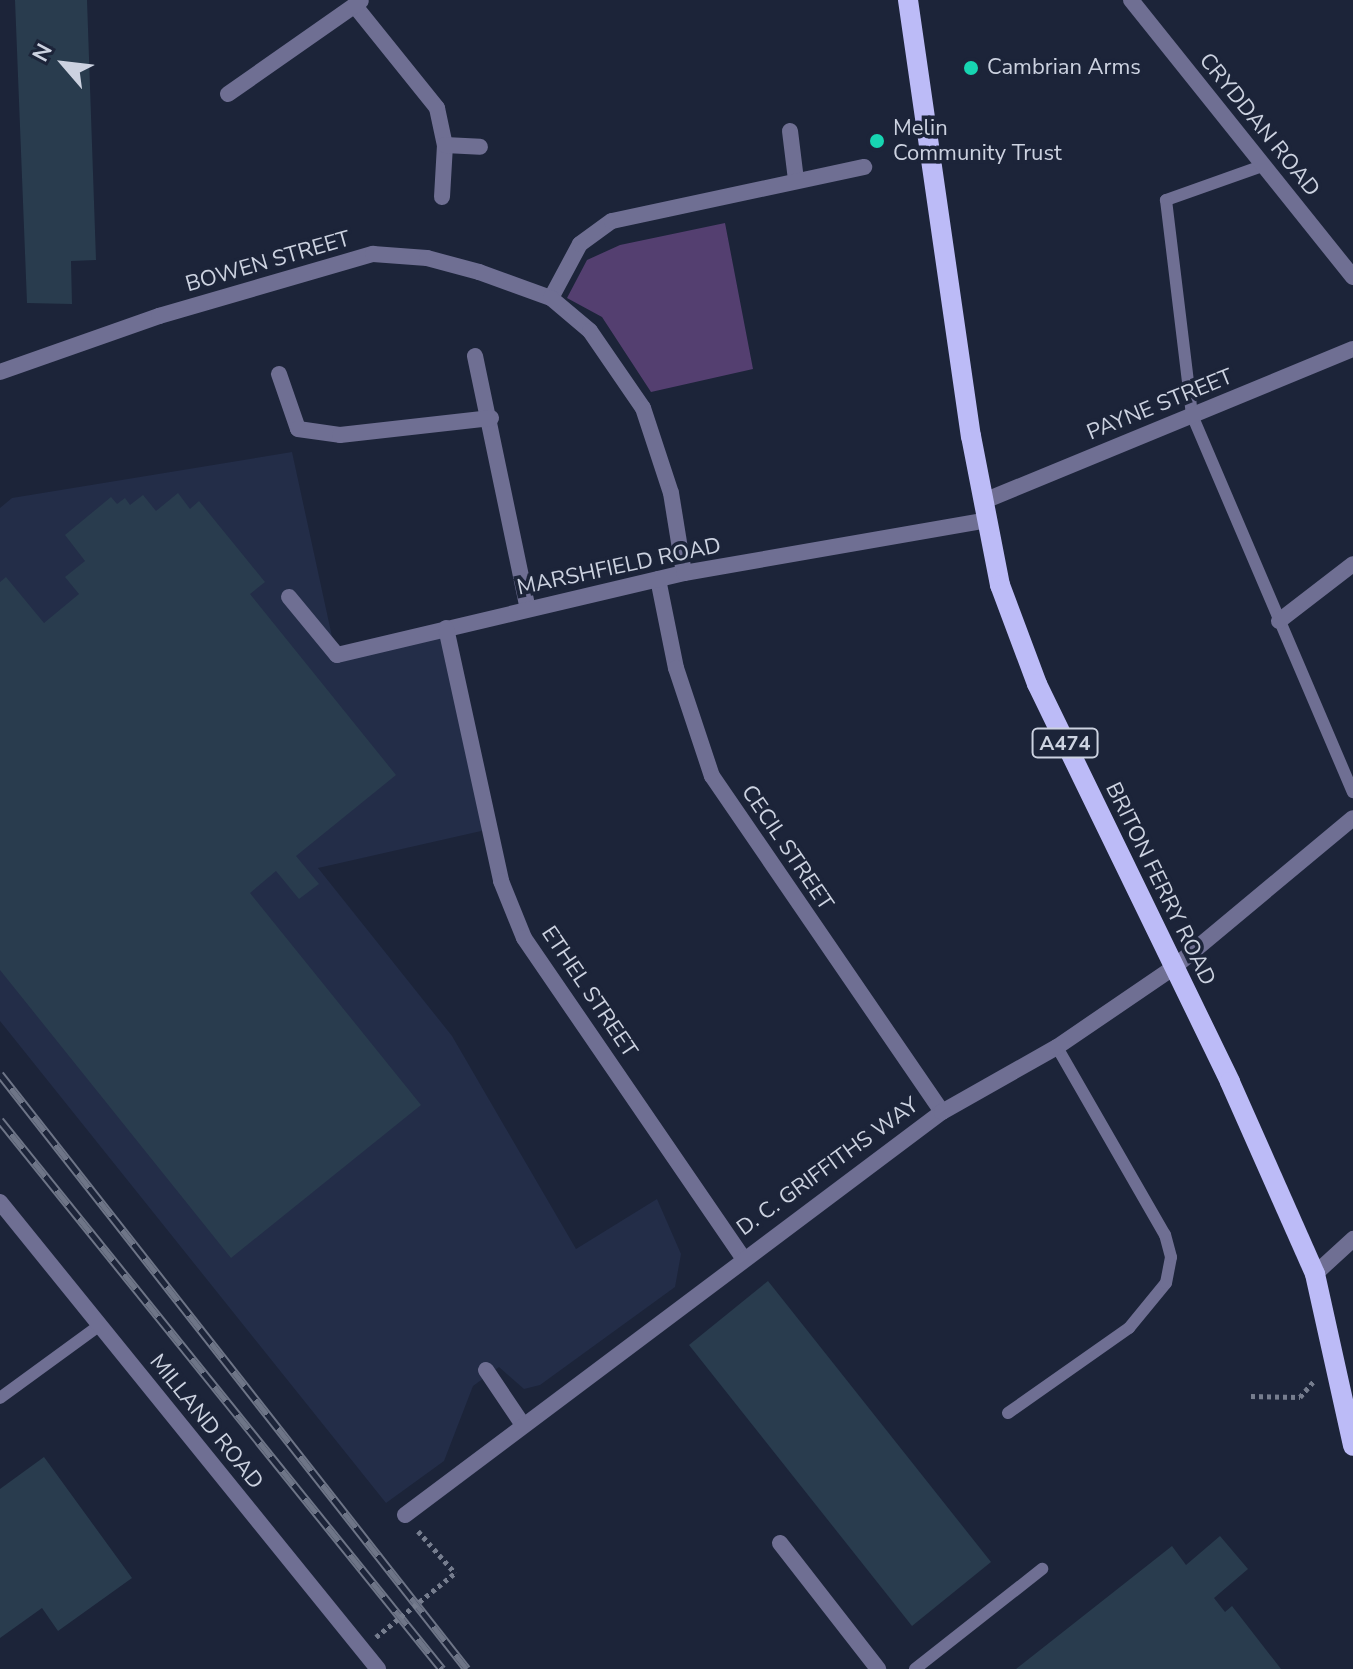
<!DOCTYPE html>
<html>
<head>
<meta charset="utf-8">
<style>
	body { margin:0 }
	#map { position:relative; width:1353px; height:1669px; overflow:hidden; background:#1c2439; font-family:"Nunito Sans",sans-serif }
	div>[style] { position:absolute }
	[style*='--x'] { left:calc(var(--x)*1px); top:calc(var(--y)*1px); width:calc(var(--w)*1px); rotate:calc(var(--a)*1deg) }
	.built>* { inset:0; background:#232d48 }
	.green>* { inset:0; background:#543f70 }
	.building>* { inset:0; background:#293c4e }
	.path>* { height:5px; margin-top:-2.5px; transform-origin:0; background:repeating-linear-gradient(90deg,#767d8e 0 4px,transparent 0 8px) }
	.lane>* { height:12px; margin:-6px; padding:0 6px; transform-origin:6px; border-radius:6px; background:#6f6f93 }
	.street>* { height:16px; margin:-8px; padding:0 8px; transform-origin:8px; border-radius:8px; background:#6f6f93 }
	.primary>* { height:20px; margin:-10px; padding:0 10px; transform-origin:10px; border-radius:10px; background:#bcbbf7 }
	.rail>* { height:9px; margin-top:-4.5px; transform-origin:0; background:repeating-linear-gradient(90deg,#1c2439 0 18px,#6e7587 0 36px); box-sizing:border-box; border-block:2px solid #6e7587 }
	.path-bridge>* { height:5px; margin-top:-2.5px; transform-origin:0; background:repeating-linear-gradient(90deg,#767d8e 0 4px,transparent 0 8px) }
	.dots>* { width:22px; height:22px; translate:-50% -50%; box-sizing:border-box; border:4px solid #1c2439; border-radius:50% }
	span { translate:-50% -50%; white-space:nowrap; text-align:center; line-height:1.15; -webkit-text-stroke:7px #1c2439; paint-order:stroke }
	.shield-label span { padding:2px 6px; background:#1c2439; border:2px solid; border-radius:6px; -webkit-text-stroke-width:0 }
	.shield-label { font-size:20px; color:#ccd2e0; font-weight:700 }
	.poi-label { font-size:22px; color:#ccd2e0 }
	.left { translate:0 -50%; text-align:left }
	.street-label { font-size:22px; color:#ccd2e0 }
	.north { position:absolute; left:24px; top:24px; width:80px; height:80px; -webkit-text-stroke:6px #1c2439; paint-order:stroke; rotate:298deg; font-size:22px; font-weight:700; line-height:32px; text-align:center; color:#ccd2e0 }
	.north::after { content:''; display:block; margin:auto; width:28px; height:36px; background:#ccd2e0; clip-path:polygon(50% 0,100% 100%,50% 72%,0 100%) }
</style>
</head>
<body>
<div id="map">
	<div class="built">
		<div style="clip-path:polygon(292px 452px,336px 655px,446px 628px,490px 829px,318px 868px,452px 1036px,576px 1249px,657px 1199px,681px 1254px,675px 1287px,540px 1385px,524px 1389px,499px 1367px,473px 1386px,444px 1461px,386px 1503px,0 1021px,0 508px,12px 498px)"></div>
	</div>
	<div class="green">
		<div style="clip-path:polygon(725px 223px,753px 369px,651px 392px,602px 317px,567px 298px,587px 260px,620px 245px)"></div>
	</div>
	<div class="building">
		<div style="clip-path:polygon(15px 0,87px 0,96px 260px,71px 261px,72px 304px,27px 303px)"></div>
		<div style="clip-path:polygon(178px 493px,190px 509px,199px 501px,265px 582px,250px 594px,396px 775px,296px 856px,319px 884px,299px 899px,276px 871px,250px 893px,421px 1105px,231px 1258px,0 970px,0 582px,6px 577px,44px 623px,79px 594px,65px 577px,85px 561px,65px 535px,111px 497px,117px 504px,125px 498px,130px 505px,143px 495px,156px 511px)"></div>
		<div style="clip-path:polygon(768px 1281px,991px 1562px,912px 1626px,689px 1345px)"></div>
		<div style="clip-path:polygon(44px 1457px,132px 1578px,58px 1631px,42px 1608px,0 1638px,0 1489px)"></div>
		<div style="clip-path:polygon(1220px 1536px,1248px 1569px,1214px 1598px,1225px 1612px,1232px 1606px,1281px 1669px,1016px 1669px,1172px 1546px,1186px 1565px)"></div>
	</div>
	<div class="path">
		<div style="--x:1251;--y:1396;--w:49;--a:1.2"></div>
		<div style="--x:1300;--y:1397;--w:21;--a:-49"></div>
		<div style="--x:418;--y:1531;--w:56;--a:48.6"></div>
	</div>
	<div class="lane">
		<div style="--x:1262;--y:166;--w:102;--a:160.5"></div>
		<div style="--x:1166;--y:200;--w:217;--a:83.1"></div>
		<div style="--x:1192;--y:415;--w:410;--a:66.9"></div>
		<div style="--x:0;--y:1398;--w:124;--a:-36.1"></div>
		<div style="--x:1008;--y:1413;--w:148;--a:-35.1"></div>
		<div style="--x:1129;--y:1328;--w:58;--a:-50.6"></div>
		<div style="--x:1166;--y:1283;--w:26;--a:-79"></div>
		<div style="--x:1171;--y:1257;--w:23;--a:-105"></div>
		<div style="--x:1165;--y:1235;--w:217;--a:-119.9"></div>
		<div style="--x:915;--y:1669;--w:162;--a:-38.2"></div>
	</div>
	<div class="street">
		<div style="--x:1131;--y:0;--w:355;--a:51.3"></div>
		<div style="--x:355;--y:6;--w:131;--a:51.2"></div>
		<div style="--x:437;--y:108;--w:38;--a:78"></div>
		<div style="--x:445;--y:145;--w:52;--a:93.3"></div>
		<div style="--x:228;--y:94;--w:162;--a:-35"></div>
		<div style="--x:790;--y:131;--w:49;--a:83"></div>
		<div style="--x:445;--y:145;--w:35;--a:3"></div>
		<div style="--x:551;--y:298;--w:61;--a:-61.8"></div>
		<div style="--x:580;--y:244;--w:39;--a:-36"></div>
		<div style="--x:612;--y:221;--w:258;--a:-12.1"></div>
		<div style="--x:475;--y:356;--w:258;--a:78.2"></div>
		<div style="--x:0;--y:372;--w:169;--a:-19.4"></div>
		<div style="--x:159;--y:316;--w:223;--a:-16.2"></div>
		<div style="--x:373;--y:254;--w:54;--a:4.2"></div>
		<div style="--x:427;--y:258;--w:54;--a:15.1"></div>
		<div style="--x:479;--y:272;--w:77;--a:19.9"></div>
		<div style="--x:551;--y:298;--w:51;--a:40.2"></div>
		<div style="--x:590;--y:331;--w:93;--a:55.5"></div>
		<div style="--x:643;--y:408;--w:89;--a:71.8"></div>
		<div style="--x:671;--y:493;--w:81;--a:80.8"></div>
		<div style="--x:279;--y:374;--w:58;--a:70.9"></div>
		<div style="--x:298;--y:429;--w:42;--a:8.1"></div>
		<div style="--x:340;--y:435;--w:152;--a:-6.4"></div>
		<div style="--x:984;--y:501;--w:399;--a:-22.4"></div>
		<div style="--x:658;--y:579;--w:91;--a:78.6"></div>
		<div style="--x:676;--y:668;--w:114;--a:71.6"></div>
		<div style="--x:712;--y:776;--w:407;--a:55.6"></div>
		<div style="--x:289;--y:597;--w:75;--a:50.4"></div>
		<div style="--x:337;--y:655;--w:357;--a:-13.3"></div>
		<div style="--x:684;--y:573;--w:308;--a:-9.9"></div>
		<div style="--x:1279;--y:621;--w:93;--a:-37.6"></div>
		<div style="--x:446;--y:628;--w:259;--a:77.7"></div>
		<div style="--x:501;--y:881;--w:61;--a:68"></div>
		<div style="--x:524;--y:938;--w:386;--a:55.6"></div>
		<div style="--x:0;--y:1202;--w:601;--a:51.01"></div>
		<div style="--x:1315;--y:1274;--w:52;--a:-42.6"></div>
		<div style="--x:486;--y:1370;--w:63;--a:56.1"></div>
		<div style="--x:405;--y:1515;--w:671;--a:-36.89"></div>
		<div style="--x:942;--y:1112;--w:132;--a:-29.5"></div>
		<div style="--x:1057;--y:1047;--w:140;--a:-34.3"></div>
		<div style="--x:1173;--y:968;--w:234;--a:-39.8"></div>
		<div style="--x:780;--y:1543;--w:160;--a:52.1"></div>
	</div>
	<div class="primary">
		<div style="--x:908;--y:0;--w:441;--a:81.8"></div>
		<div style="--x:971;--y:436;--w:152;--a:79"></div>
		<div style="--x:1000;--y:585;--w:106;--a:69.5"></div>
		<div style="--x:1037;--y:684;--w:442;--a:64.1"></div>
		<div style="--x:1230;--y:1082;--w:210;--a:66.1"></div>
		<div style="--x:1315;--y:1274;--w:176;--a:77.5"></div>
	</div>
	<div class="rail">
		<div style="--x:0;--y:1074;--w:756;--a:51.87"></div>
		<div style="--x:0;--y:1120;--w:705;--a:51.16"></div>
	</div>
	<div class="path-bridge">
		<div style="--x:376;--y:1637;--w:102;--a:-39"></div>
	</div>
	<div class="dots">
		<div style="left:971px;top:68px;background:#17d5b2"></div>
		<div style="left:877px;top:141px;background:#17d5b2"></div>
	</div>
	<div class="shield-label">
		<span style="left:1065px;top:743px">A474</span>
	</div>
	<div class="poi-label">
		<span class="left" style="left:987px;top:68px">Cambrian Arms</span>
		<span class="left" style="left:893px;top:141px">Melin<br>Community Trust</span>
	</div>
	<div class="street-label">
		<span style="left:1259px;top:125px;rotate:51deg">CRYDDAN ROAD</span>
		<span style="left:268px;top:262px;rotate:-16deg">BOWEN STREET</span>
		<span style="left:1160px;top:405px;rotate:-22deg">PAYNE STREET</span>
		<span style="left:619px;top:567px;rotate:-12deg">MARSHFIELD ROAD</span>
		<span style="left:787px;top:848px;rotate:56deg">CECIL STREET</span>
		<span style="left:1160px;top:884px;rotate:64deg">BRITON FERRY ROAD</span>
		<span style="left:589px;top:992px;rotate:56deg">ETHEL STREET</span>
		<span style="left:828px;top:1167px;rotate:-36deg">D. C. GRIFFITHS WAY</span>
		<span style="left:206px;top:1422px;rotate:51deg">MILLAND ROAD</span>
	</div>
	<div class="north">N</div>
</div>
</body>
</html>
